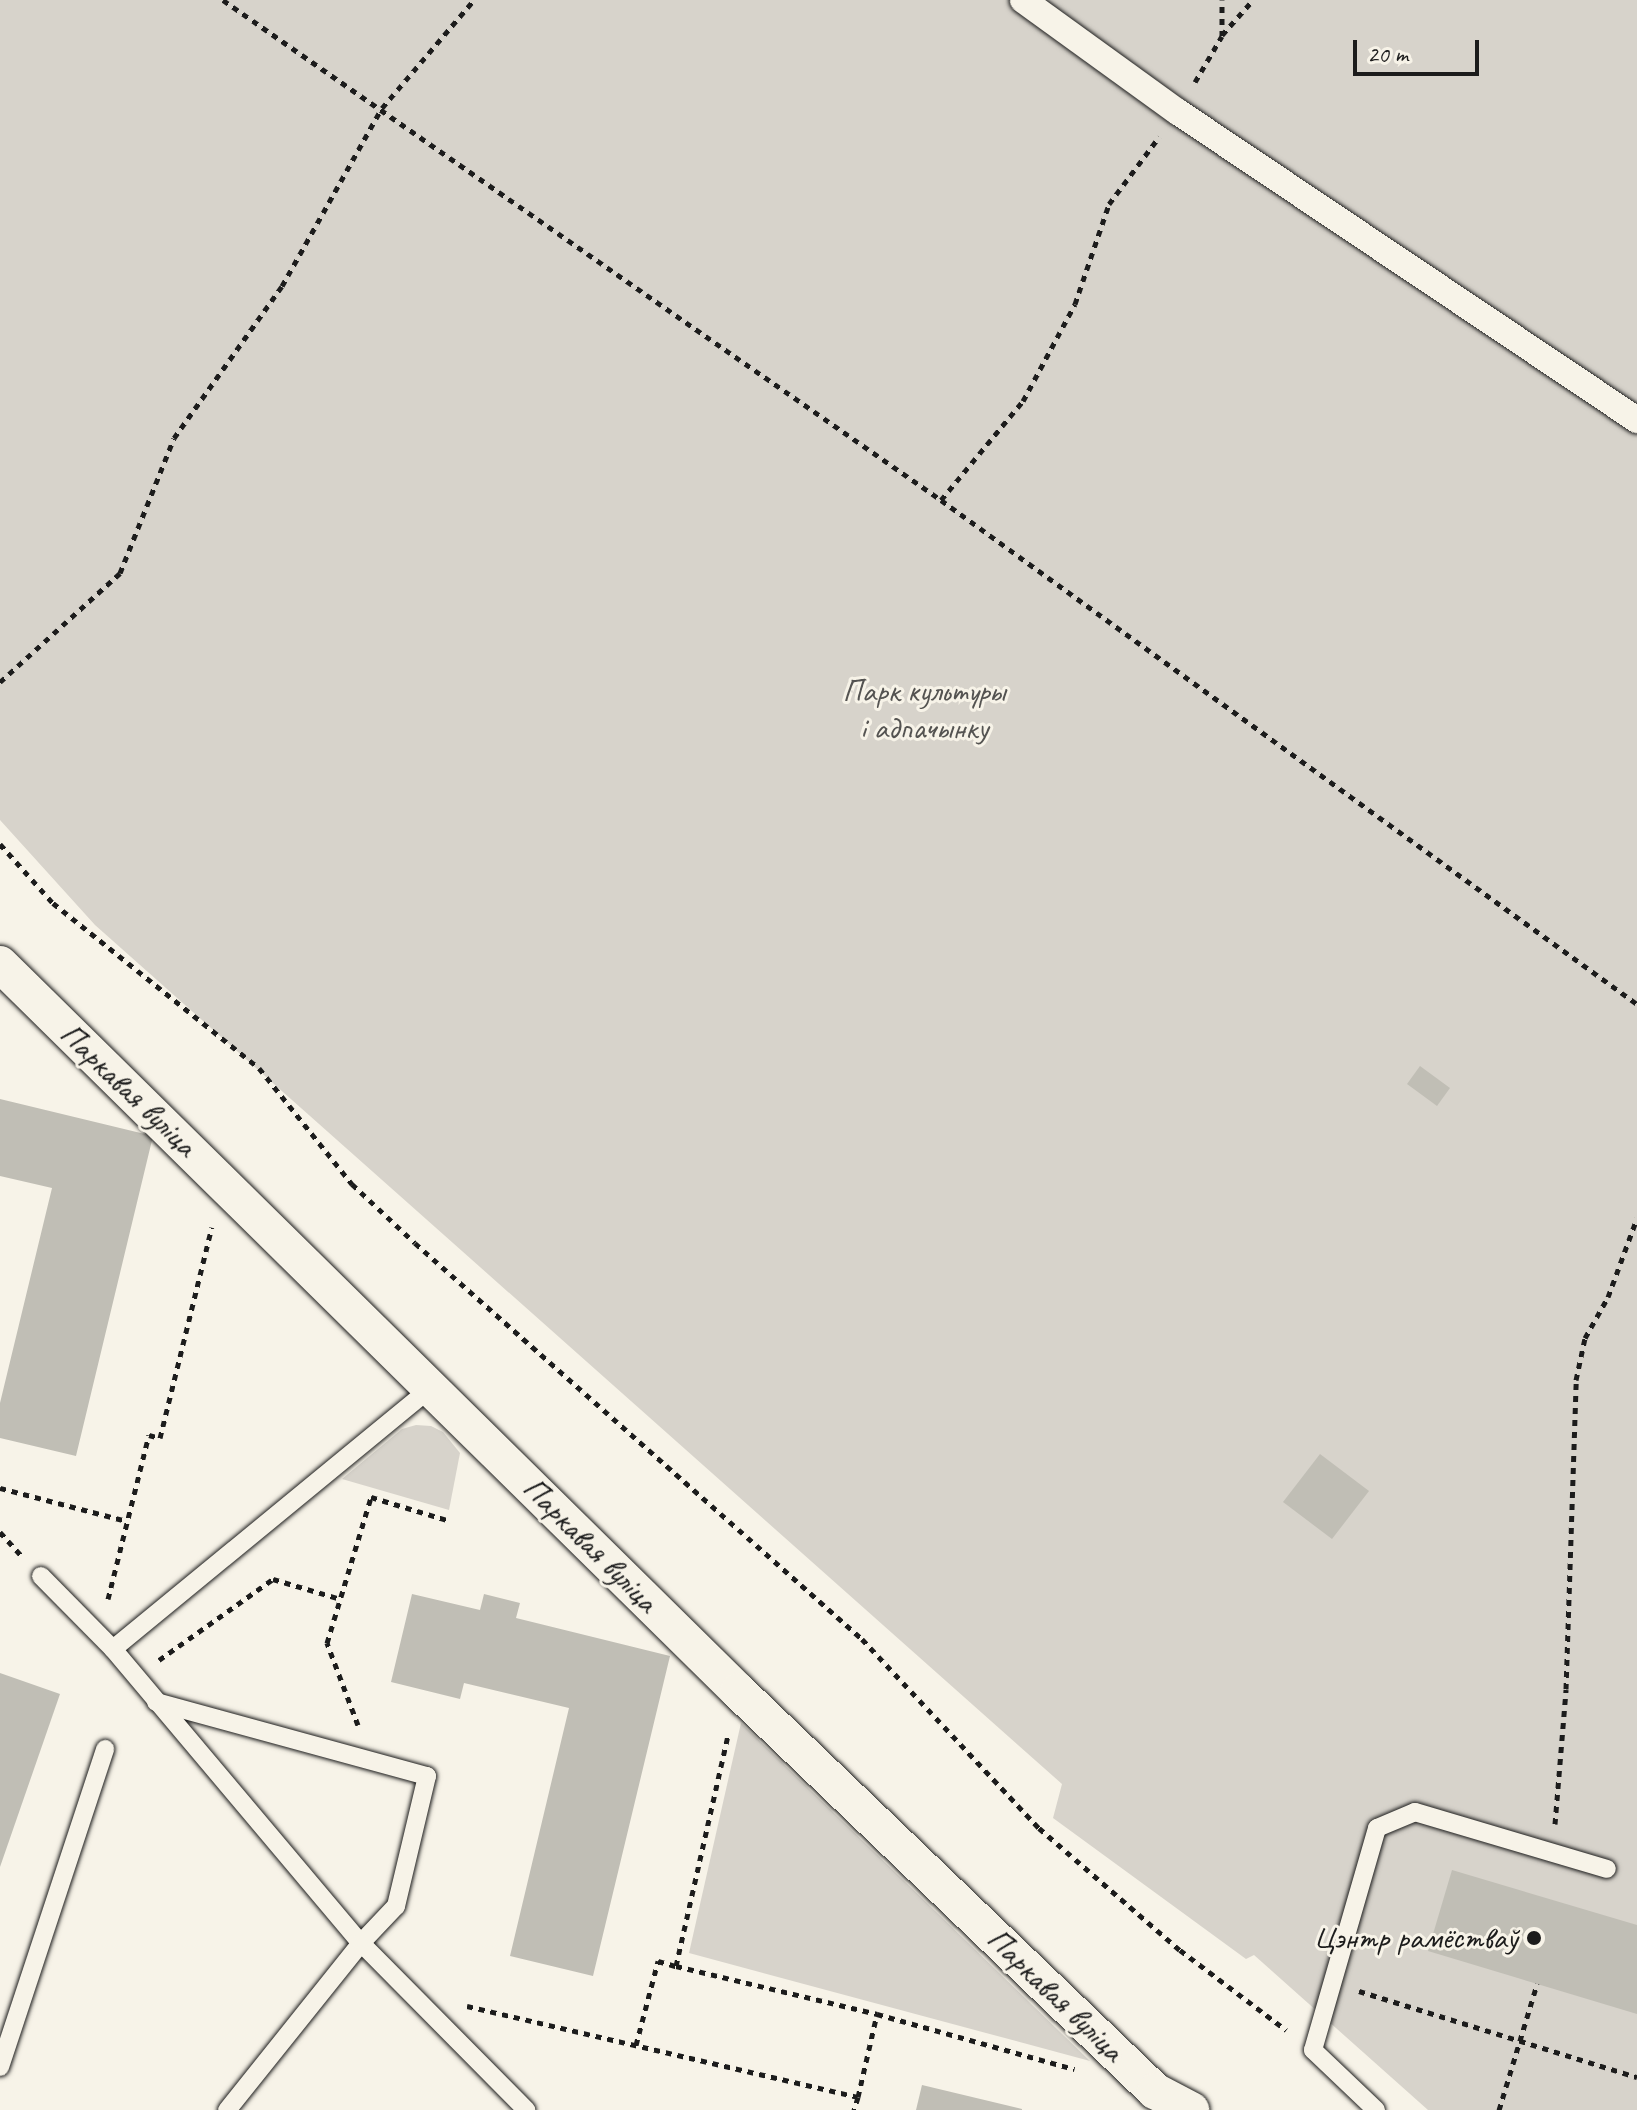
<!DOCTYPE html>
<html>
<head>
<meta charset="utf-8">
<style>
	body { margin:0 }
	#map { position:relative; width:1637px; height:2110px; overflow:hidden; background:#f7f3e8; font-family:Caveat,sans-serif }
	div>[style] { position:absolute }
	[style*='--x'] { left:calc(var(--x)*1px); top:calc(var(--y)*1px); width:calc(var(--w)*1px); rotate:calc(var(--a)*1deg) }
	.green>* { inset:0; background:#d7d3cb }
	.building>* { inset:0; background:#c0beb5 }
	.path>* { height:5px; margin-top:-2.5px; transform-origin:0; background:repeating-linear-gradient(90deg,#1c1c1c 0 6px,transparent 0 12px) }
	.roads { filter:drop-shadow(0 0 2px #1c1c1c) drop-shadow(0 0 2px #1c1c1c) }
	.service>* { height:18px; margin:-9px; padding:0 9px; transform-origin:9px; border-radius:9px; background:#f7f3e8 }
	.pedestrian>* { height:26px; margin:-13px; padding:0 13px; transform-origin:13px; border-radius:13px; background:#f7f3e8 }
	.minor>* { height:36px; margin:-18px; padding:0 18px; transform-origin:18px; border-radius:18px; background:#f7f3e8 }
	.dots>* { width:22px; height:22px; translate:-50% -50%; box-sizing:border-box; border:4px solid #f7f3e8; border-radius:50% }
	span { translate:-50% -50%; white-space:nowrap; text-align:center; line-height:1.15; -webkit-text-stroke:6px #f7f3e8; paint-order:stroke }
	.park-label { font-size:32px; color:#545351 }
	.street-label { font-size:32px; color:#1c1c1c }
	.poi-label { font-size:32px; color:#1c1c1c }
	.right { translate:-100% -50%; text-align:right }
	.scale { position:absolute; left:1353px; top:40px; width:126px; height:36px; box-sizing:border-box; border:4px solid #1c1c1c; border-top:0; padding-left:10px; font-size:24px; line-height:28px; white-space:nowrap; color:#1c1c1c; -webkit-text-stroke:6px #f7f3e8; paint-order:stroke }
</style>
</head>
<body>
<div id="map">
	<div class="green">
		<div style="clip-path:polygon(0 0,1637px 0,1637px 2110px,1428px 2110px,1254px 1955px,1246px 1959px,1053px 1818px,1062px 1784px,95px 925px,0 820px)"></div>
		<div style="clip-path:polygon(416px 1425px,431px 1426px,443px 1432px,460px 1453px,449px 1510px,342px 1479px,402px 1429px)"></div>
		<div style="clip-path:polygon(741px 1723px,1090px 2061px,689px 1953px)"></div>
	</div>
	<div class="building">
		<div style="clip-path:polygon(1420px 1066px,1450px 1088px,1437px 1106px,1407px 1084px)"></div>
		<div style="clip-path:polygon(0 1099px,153px 1136px,76px 1456px,0 1438px,0 1403px,52px 1188px,0 1176px)"></div>
		<div style="clip-path:polygon(1320px 1454px,1369px 1491px,1332px 1539px,1283px 1502px)"></div>
		<div style="clip-path:polygon(412px 1594px,480px 1610px,484px 1594px,520px 1603px,516px 1618px,670px 1656px,593px 1976px,510px 1956px,569px 1708px,464px 1683px,460px 1699px,391px 1682px)"></div>
		<div style="clip-path:polygon(0 1673px,60px 1694px,0 1867px)"></div>
		<div style="clip-path:polygon(1452px 1870px,1637px 1925px,1637px 2014px,1428px 1951px)"></div>
		<div style="clip-path:polygon(922px 2085px,1022px 2109px,1022px 2110px,916px 2110px)"></div>
	</div>
	<div class="path">
		<div style="--x:223;--y:0;--w:875;--a:34.85"></div>
		<div style="--x:941;--y:500;--w:859;--a:35.91"></div>
		<div style="--x:1222;--y:35;--w:47;--a:-48.5"></div>
		<div style="--x:1195;--y:82;--w:53;--a:-59.6"></div>
		<div style="--x:1222;--y:36;--w:36;--a:-90"></div>
		<div style="--x:941;--y:500;--w:129;--a:-50.4"></div>
		<div style="--x:1023;--y:401;--w:110;--a:-61.8"></div>
		<div style="--x:1075;--y:304;--w:106;--a:-71.2"></div>
		<div style="--x:1109;--y:204;--w:84;--a:-53.3"></div>
		<div style="--x:0;--y:682;--w:162;--a:-42.2"></div>
		<div style="--x:120;--y:573;--w:145;--a:-68.2"></div>
		<div style="--x:174;--y:438;--w:186;--a:-54.6"></div>
		<div style="--x:282;--y:286;--w:204;--a:-60.7"></div>
		<div style="--x:382;--y:108;--w:142;--a:-49.6"></div>
		<div style="--x:0;--y:844;--w:79;--a:48.1"></div>
		<div style="--x:53;--y:903;--w:264;--a:38.7"></div>
		<div style="--x:259;--y:1068;--w:149;--a:51.3"></div>
		<div style="--x:352;--y:1184;--w:86;--a:43.1"></div>
		<div style="--x:415;--y:1243;--w:597;--a:41.54"></div>
		<div style="--x:862;--y:1639;--w:259;--a:46.9"></div>
		<div style="--x:1039;--y:1828;--w:186;--a:40.9"></div>
		<div style="--x:1180;--y:1950;--w:133;--a:37"></div>
		<div style="--x:0;--y:1488;--w:131;--a:14.6"></div>
		<div style="--x:0;--y:1532;--w:31;--a:48"></div>
		<div style="--x:108;--y:1599;--w:169;--a:-76"></div>
		<div style="--x:149;--y:1435;--w:11;--a:15"></div>
		<div style="--x:160;--y:1438;--w:217;--a:-76.2"></div>
		<div style="--x:159;--y:1660;--w:140;--a:-35.4"></div>
		<div style="--x:273;--y:1579;--w:71;--a:16.4"></div>
		<div style="--x:358;--y:1725;--w:88;--a:-110.7"></div>
		<div style="--x:327;--y:1643;--w:152;--a:-73.2"></div>
		<div style="--x:371;--y:1497;--w:79;--a:16.8"></div>
		<div style="--x:1555;--y:1824;--w:135;--a:-85.3"></div>
		<div style="--x:1566;--y:1689;--w:309;--a:-88.1"></div>
		<div style="--x:1576;--y:1380;--w:43;--a:-77.9"></div>
		<div style="--x:1585;--y:1338;--w:47;--a:-60.7"></div>
		<div style="--x:1608;--y:1297;--w:84;--a:-69.8"></div>
		<div style="--x:676;--y:1966;--w:207;--a:13.4"></div>
		<div style="--x:877;--y:2014;--w:205;--a:15.6"></div>
		<div style="--x:1359;--y:1991;--w:291;--a:17.2"></div>
		<div style="--x:467;--y:2006;--w:401;--a:13.1"></div>
		<div style="--x:858;--y:2097;--w:14;--a:107"></div>
		<div style="--x:636;--y:2045;--w:87;--a:-75.3"></div>
		<div style="--x:658;--y:1961;--w:19;--a:16"></div>
		<div style="--x:676;--y:1966;--w:237;--a:-77.3"></div>
		<div style="--x:858;--y:2097;--w:85;--a:-77.1"></div>
		<div style="--x:1499;--y:2110;--w:132;--a:-73.2"></div>
	</div>
	<div class="roads">
		<div class="service">
			<div style="--x:41;--y:1576;--w:103;--a:45.4"></div>
			<div style="--x:113;--y:1649;--w:385;--a:49.9"></div>
			<div style="--x:361;--y:1943;--w:235;--a:45.3"></div>
			<div style="--x:113;--y:1649;--w:411;--a:-39.4"></div>
			<div style="--x:156;--y:1702;--w:281;--a:15.3"></div>
			<div style="--x:427;--y:1776;--w:134;--a:103.4"></div>
			<div style="--x:396;--y:1906;--w:51;--a:133.4"></div>
			<div style="--x:361;--y:1943;--w:214;--a:128.7"></div>
			<div style="--x:0;--y:2067;--w:335;--a:-71.7"></div>
			<div style="--x:1376;--y:2110;--w:87;--a:-136.4"></div>
			<div style="--x:1313;--y:2050;--w:231;--a:-73.9"></div>
			<div style="--x:1377;--y:1828;--w:41;--a:-22.8"></div>
			<div style="--x:1415;--y:1812;--w:200;--a:16.5"></div>
		</div>
		<div class="pedestrian">
			<div style="--x:1023;--y:0;--w:191;--a:35.9"></div>
			<div style="--x:1178;--y:112;--w:553;--a:33.86"></div>
		</div>
		<div class="minor">
			<div style="--x:0;--y:964;--w:1036;--a:44.57"></div>
			<div style="--x:738;--y:1691;--w:578;--a:43.81"></div>
			<div style="--x:1155;--y:2091;--w:41;--a:27.8"></div>
		</div>
	</div>
	<div class="dots">
		<div style="left:1534px;top:1938px;background:#1c1c1c"></div>
	</div>
	<div class="park-label">
		<span style="left:924px;top:710px">Парк культуры<br>і адпачынку</span>
	</div>
	<div class="street-label">
		<span style="left:128px;top:1090px;rotate:44deg">Паркавая вуліца</span>
		<span style="left:590px;top:1545px;rotate:45deg">Паркавая вуліца</span>
		<span style="left:1055px;top:1995px;rotate:44deg">Паркавая вуліца</span>
	</div>
	<div class="poi-label">
		<span class="right" style="left:1518px;top:1938px">Цэнтр рамёстваў</span>
	</div>
	<div class="scale">20 m</div>
</div>
</body>
</html>
